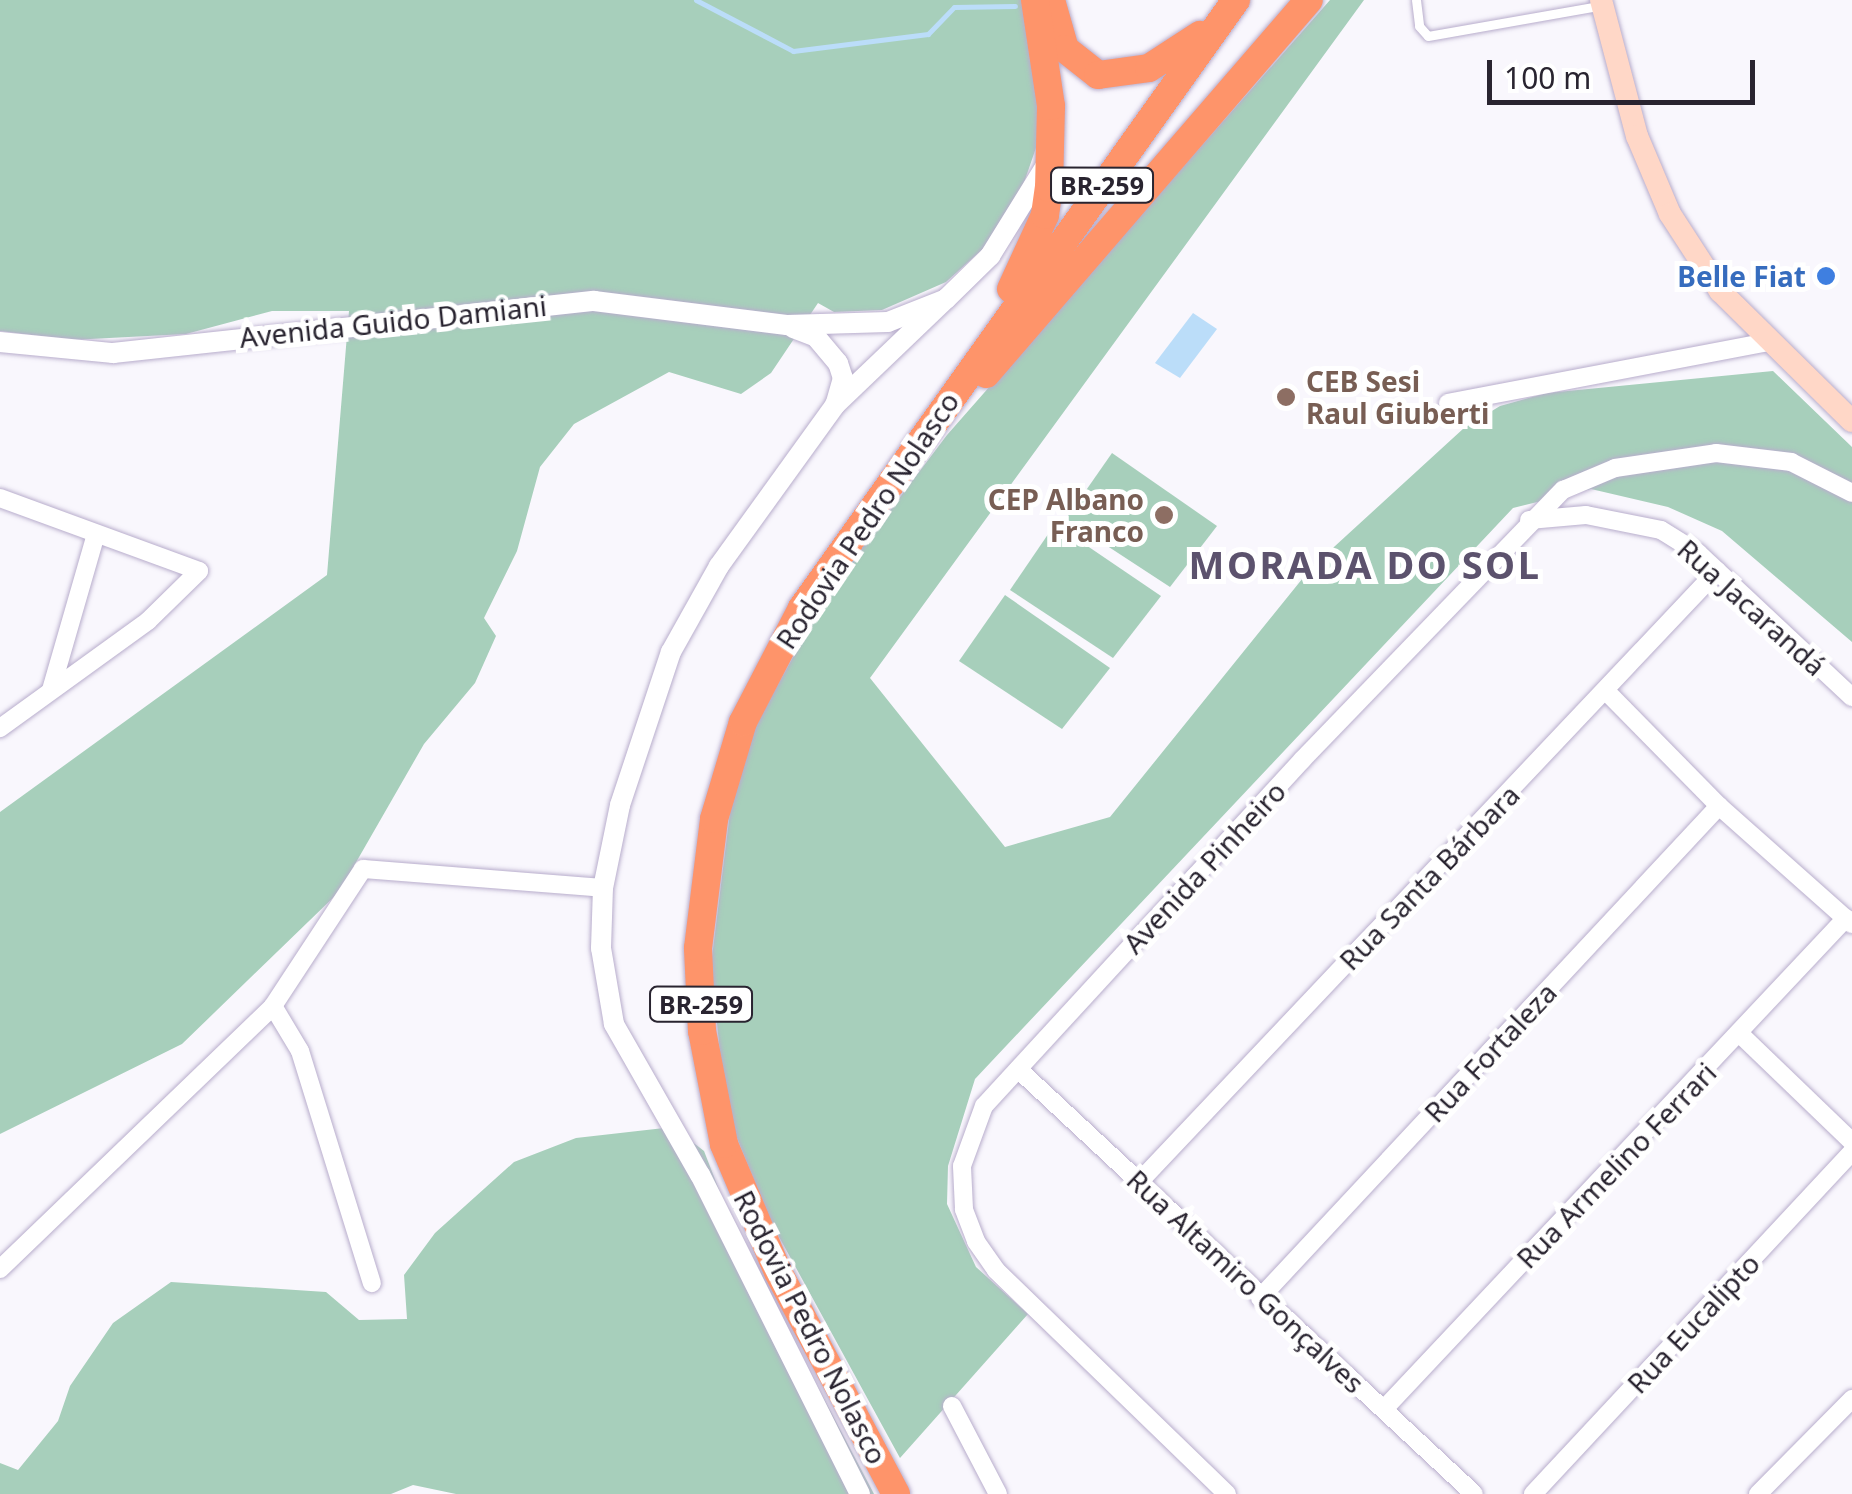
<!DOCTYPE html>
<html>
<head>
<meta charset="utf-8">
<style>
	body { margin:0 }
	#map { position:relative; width:1852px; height:1494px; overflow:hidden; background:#f9f7fd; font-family:"Noto Sans",sans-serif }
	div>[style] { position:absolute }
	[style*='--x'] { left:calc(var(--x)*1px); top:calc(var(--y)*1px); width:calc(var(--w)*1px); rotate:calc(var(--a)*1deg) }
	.green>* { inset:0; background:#a7cfbb }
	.water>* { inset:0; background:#bbddf9 }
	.stream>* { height:5px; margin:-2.5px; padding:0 2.5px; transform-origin:2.5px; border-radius:2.5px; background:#bbddf9 }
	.roads { filter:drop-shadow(0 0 2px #b8adcc) drop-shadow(0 0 2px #b8adcc) }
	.service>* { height:9px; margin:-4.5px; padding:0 4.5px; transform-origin:4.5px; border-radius:4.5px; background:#fff }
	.minor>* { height:18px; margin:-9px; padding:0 9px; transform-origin:9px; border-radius:9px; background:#fff }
	.tertiary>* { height:20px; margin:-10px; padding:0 10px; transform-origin:10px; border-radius:10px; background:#fff }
	.secondary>* { height:22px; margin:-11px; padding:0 11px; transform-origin:11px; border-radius:11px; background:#ffd7c7 }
	.trunk>* { height:28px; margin:-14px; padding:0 14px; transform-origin:14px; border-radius:14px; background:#fe946a }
	.dots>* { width:28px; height:28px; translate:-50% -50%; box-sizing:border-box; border:5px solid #fff; border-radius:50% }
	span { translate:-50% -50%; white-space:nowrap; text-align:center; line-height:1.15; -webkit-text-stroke:10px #fff; paint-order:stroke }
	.shield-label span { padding:2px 8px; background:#fff; border:2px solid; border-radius:8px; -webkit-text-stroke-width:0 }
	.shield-label { font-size:25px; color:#292430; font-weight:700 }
	.shop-label { font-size:28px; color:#366cbe; font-weight:700 }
	.right { translate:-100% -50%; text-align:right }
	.street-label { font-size:28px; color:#292430 }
	.education-label { font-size:28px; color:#785e54; font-weight:700 }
	.left { translate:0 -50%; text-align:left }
	.district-label { font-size:38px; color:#5c526d; font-weight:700; letter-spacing:2.5px }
	.scale { position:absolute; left:1487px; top:60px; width:268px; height:45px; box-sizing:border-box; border:5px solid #292430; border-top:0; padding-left:12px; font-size:30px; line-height:35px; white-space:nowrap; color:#292430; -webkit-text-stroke:8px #fff; paint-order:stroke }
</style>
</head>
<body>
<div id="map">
	<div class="green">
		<div style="clip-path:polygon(0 0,1025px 0,1041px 100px,1038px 142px,1018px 200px,995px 238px,946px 282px,882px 310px,834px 312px,818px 303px,771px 373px,741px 394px,669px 372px,574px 424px,540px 467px,517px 551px,484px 618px,496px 636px,475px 683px,424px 744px,339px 892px,182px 1044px,0 1134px,0 812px,327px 575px,349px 311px,272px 311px,186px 334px,71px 340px,0 331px)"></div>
		<div style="clip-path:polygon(1330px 0,1364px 0,870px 678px,1005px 847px,1110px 817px,1311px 568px,1464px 428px,1500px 406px,1547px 393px,1773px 371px,1852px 447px,1852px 642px,1722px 531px,1668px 507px,1591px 489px,1513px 508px,975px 1079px,948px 1166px,947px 1204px,976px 1267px,1028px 1314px,900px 1458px,772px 1224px,726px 1111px,711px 965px,730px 812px,756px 725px,829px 591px,947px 435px)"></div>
		<div style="clip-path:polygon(1112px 453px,1217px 526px,1170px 587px,1066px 519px)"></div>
		<div style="clip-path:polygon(1055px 524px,1161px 596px,1113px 658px,1010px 590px)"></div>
		<div style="clip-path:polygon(1005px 595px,1110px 668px,1062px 729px,959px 661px)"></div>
		<div style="clip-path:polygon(673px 1127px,704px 1151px,733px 1226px,874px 1494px,456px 1494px,413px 1485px,391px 1494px,0 1494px,0 1463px,18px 1470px,58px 1421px,70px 1386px,113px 1323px,171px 1282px,326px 1292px,359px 1320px,407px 1319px,404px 1275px,435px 1233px,514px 1162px,576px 1138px)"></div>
	</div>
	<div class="water">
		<div style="clip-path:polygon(1193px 313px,1217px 329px,1180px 378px,1155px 363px)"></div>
	</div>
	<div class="stream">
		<div style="--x:696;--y:0;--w:110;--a:27.7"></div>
		<div style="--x:793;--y:51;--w:136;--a:-7.2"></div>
		<div style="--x:928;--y:34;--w:37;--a:-46"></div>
		<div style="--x:954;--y:7;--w:61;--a:-0.9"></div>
	</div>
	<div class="roads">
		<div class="service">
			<div style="--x:1416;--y:0;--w:26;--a:83"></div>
			<div style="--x:1419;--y:26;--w:13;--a:48"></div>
			<div style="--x:1428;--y:36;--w:178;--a:-10"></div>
		</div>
		<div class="minor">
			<div style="--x:1448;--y:403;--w:327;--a:-10.8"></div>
			<div style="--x:0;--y:498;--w:212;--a:20.1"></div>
			<div style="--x:199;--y:571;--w:71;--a:135.6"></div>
			<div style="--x:148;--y:621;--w:183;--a:144.1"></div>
			<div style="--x:1529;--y:520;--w:57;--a:-5"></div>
			<div style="--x:1586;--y:515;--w:76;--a:11.3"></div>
			<div style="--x:1661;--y:530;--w:44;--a:31.9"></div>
			<div style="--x:1698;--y:553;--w:211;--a:43.1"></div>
			<div style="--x:51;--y:690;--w:162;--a:-73.9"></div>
			<div style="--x:1606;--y:691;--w:161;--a:45.5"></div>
			<div style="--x:1719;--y:806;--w:178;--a:41.6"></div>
			<div style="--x:273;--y:1006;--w:52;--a:59"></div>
			<div style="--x:300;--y:1051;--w:243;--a:72.8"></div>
			<div style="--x:1741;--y:1035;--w:154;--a:43.9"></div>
			<div style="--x:1018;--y:1069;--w:623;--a:42.98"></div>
			<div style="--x:1140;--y:1181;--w:840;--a:-46.59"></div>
			<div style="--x:0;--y:1269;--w:379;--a:-43.9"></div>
			<div style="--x:273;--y:1006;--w:164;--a:-56.7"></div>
			<div style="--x:363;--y:869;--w:241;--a:4.5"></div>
			<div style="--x:1260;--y:1298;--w:673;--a:-46.99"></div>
			<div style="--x:952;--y:1406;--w:99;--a:62.4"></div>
			<div style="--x:1384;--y:1409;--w:674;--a:-46.74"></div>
			<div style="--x:1227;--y:1494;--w:322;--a:-135.9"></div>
			<div style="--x:996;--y:1270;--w:35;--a:-125"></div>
			<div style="--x:976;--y:1241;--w:34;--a:-111"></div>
			<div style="--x:964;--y:1209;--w:43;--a:-92.7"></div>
			<div style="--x:962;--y:1166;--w:64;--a:-69.9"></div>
			<div style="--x:984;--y:1106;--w:470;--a:-47.4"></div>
			<div style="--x:1302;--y:760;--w:376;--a:-46"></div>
			<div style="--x:1563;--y:490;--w:56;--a:-22.9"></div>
			<div style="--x:1615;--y:468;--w:102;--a:-8.4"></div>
			<div style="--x:1716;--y:453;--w:76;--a:6.8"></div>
			<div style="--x:1791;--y:462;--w:68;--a:26.9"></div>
			<div style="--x:1533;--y:1494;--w:468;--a:-47"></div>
			<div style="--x:1758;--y:1494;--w:134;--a:-45.3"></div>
		</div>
		<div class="tertiary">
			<div style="--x:793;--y:328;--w:25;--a:21"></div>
			<div style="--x:816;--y:337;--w:34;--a:50"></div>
			<div style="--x:838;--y:363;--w:16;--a:72"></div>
			<div style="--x:843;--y:378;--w:26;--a:106"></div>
			<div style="--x:0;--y:342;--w:114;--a:5.6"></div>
			<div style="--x:113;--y:353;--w:484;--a:-6.2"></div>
			<div style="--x:594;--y:301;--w:194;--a:7.1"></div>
			<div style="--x:787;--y:325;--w:101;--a:-1.7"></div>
			<div style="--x:888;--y:322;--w:62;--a:-21.6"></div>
			<div style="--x:946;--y:299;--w:62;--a:-44.3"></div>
			<div style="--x:990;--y:256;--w:110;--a:-58.3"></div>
			<div style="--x:860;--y:1494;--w:357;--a:-116.6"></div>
			<div style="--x:700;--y:1175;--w:174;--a:-119.7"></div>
			<div style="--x:614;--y:1024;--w:77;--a:-99.7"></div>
			<div style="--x:601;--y:948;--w:60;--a:-88.1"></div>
			<div style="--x:603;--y:888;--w:85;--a:-78.4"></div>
			<div style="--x:620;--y:805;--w:161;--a:-71.6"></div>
			<div style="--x:671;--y:652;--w:98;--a:-60.8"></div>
			<div style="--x:719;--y:566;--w:198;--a:-54.2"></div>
			<div style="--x:835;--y:405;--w:153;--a:-43.7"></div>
		</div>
		<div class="secondary">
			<div style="--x:1601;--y:0;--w:141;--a:75.2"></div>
			<div style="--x:1637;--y:136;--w:85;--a:67.1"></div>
			<div style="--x:1670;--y:214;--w:92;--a:57"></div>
			<div style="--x:1720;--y:291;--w:185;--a:44.6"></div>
		</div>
		<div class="trunk">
			<div style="--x:1051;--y:0;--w:51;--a:74.1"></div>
			<div style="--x:1065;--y:49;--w:42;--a:38.2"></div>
			<div style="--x:1098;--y:75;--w:51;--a:-7.8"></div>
			<div style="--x:1149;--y:68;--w:61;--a:-32.9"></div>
			<div style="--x:1011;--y:289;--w:81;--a:-65.3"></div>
			<div style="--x:1045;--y:215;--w:27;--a:-82"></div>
			<div style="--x:1049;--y:188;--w:82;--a:-88.6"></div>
			<div style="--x:1051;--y:106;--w:107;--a:-98.6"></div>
			<div style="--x:986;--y:374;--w:494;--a:-49.2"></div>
			<div style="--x:896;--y:1494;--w:251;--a:-118"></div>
			<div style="--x:778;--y:1272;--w:139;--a:-112.9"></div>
			<div style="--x:724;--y:1144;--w:115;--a:-101"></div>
			<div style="--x:702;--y:1031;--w:83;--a:-92.8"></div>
			<div style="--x:698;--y:948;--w:130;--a:-82.9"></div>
			<div style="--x:714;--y:819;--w:101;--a:-73.4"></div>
			<div style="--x:743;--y:722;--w:128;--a:-62.6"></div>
			<div style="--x:802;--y:608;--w:747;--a:-54.48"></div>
		</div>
	</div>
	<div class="dots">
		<div style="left:1826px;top:276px;background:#3f7fe0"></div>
		<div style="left:1286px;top:397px;background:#8d6e63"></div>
		<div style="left:1164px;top:515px;background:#8d6e63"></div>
	</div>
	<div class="shield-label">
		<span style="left:1102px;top:185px">BR-259</span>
		<span style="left:701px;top:1004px">BR-259</span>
	</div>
	<div class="shop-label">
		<span class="right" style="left:1806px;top:276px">Belle Fiat</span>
	</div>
	<div class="street-label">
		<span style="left:393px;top:321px;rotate:-6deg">Avenida Guido Damiani</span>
		<span style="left:867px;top:520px;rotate:-56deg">Rodovia Pedro Nolasco</span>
		<span style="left:1752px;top:607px;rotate:42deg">Rua Jacarandá</span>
		<span style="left:1204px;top:867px;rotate:-47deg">Avenida Pinheiro</span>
		<span style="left:1429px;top:877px;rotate:-46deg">Rua Santa Bárbara</span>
		<span style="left:1490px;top:1052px;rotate:-47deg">Rua Fortaleza</span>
		<span style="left:1616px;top:1165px;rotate:-46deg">Rua Armelino Ferrari</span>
		<span style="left:1246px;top:1281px;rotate:43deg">Rua Altamiro Gonçalves</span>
		<span style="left:1693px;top:1323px;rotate:-47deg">Rua Eucalipto</span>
		<span style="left:811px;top:1327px;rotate:63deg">Rodovia Pedro Nolasco</span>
	</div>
	<div class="education-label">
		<span class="left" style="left:1306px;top:397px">CEB Sesi<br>Raul Giuberti</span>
		<span class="right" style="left:1144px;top:515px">CEP Albano<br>Franco</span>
	</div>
	<div class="district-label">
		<span style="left:1365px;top:565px">MORADA DO SOL</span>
	</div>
	<div class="scale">100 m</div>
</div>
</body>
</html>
